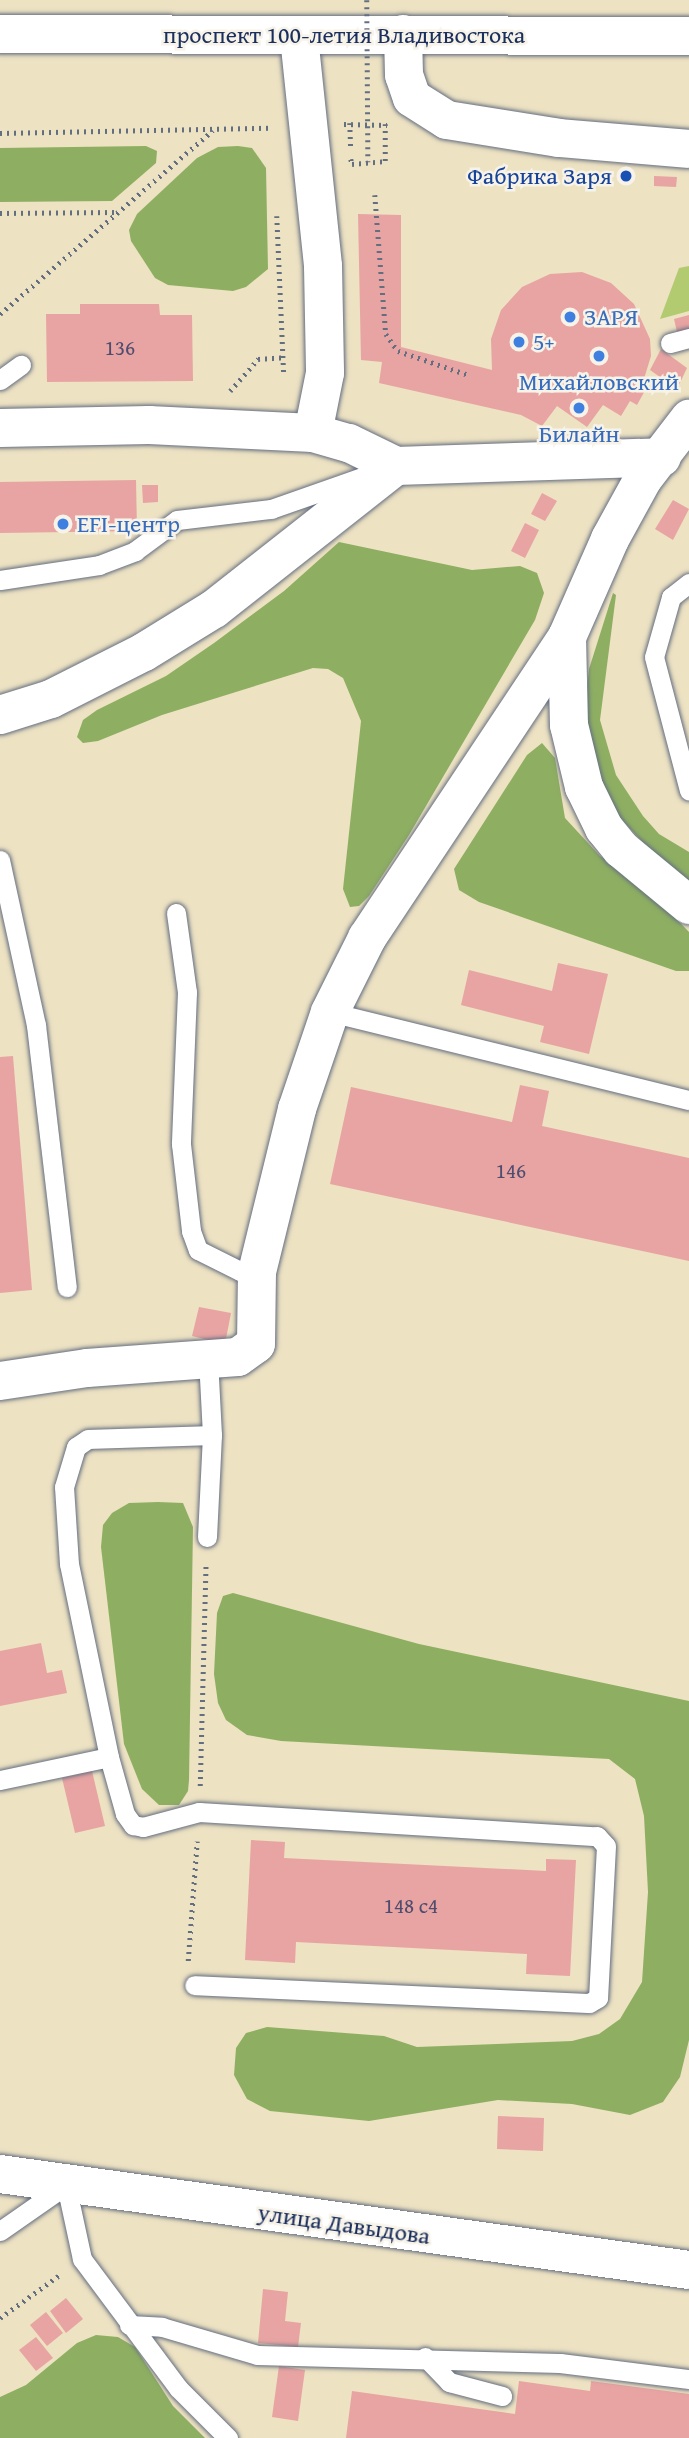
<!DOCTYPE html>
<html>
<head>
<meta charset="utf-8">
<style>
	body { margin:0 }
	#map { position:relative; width:689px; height:2438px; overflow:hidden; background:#ede2c2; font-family:"Gentium Book Plus",serif }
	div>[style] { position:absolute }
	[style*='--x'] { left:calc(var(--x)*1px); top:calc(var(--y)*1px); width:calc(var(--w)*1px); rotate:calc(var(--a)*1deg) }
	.green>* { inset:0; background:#b3cb70 }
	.forest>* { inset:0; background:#8eaf62 }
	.building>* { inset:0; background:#e8a4a2 }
	.path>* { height:4.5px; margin-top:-2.25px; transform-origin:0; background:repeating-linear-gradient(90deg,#646e81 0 2px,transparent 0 7px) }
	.roads { filter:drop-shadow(0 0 2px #646e81) drop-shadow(0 0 2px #646e81) }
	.lane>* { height:19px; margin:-9.5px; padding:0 9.5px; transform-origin:9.5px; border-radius:9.5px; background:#fff }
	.street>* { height:38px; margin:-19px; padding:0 19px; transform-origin:19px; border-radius:19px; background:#fff }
	.highway>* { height:38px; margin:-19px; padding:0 19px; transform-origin:19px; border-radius:19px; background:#fff }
	.path-bridge>* { height:4.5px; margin-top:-2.25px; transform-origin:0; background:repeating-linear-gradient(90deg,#646e81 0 2px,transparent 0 7px) }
	.dots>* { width:19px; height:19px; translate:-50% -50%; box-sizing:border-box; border:4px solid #f7f3e8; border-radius:50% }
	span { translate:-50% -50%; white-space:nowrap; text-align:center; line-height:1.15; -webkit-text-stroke:5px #f7f3e8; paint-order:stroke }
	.number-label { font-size:21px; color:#4e4c6f }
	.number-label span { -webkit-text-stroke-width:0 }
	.street-label { font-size:24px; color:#1b2f5e }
	.transit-label { font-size:24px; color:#164399 }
	.right { translate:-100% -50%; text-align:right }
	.shop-label { font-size:24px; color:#366cbe }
	.left { translate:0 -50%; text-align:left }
</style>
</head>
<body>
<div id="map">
	<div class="green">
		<div style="clip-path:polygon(689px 266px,689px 311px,660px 319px,679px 268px)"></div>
	</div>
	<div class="forest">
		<div style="clip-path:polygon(146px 146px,157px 151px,156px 163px,112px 201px,0 202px,0 148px)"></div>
		<div style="clip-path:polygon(238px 146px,252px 148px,266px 168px,268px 269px,246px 287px,233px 291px,168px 285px,155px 278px,131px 241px,129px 230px,137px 214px,197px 158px,218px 147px)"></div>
		<div style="clip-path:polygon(339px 542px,472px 570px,520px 566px,537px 573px,544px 593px,535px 620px,409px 835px,369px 896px,359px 906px,350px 907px,343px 889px,361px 721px,343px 678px,328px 669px,313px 668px,162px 715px,98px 741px,83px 743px,77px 737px,83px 720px,97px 710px,166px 676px,214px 643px,284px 591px)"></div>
		<div style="clip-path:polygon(613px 593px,616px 595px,600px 720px,616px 775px,643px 816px,659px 834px,689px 852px,689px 882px,652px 852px,608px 805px,583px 725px,589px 669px)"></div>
		<div style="clip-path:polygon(542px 743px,555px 758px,565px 818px,600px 856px,638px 879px,689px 932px,689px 971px,676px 971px,479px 902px,459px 890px,454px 869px,527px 755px)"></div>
		<div style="clip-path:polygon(158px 1502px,183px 1503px,193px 1527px,189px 1780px,188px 1791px,179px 1805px,159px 1805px,142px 1789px,124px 1744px,101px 1547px,103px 1525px,112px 1513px,129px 1503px)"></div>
		<div style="clip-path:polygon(233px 1593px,419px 1644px,689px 1701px,689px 2040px,680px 2077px,663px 2102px,630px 2115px,572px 2104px,498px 2100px,369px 2121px,270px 2111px,247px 2099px,234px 2075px,236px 2048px,246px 2033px,267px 2027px,384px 2036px,417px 2047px,572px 2041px,599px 2034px,620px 2019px,642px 1982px,648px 1892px,644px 1816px,635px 1779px,609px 1759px,281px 1741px,247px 1735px,226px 1720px,218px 1703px,214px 1674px,217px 1613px,223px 1596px)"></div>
		<div style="clip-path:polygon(96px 2335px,118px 2337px,135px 2347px,173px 2406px,205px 2438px,0 2438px,0 2397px,26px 2385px,77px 2343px)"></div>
	</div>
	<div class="building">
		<div style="clip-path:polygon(654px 176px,677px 177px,676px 187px,654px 186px)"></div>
		<div style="clip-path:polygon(358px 214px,401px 215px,401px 347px,492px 370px,491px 339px,501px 310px,522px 287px,550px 274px,582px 272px,611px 283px,634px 304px,650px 339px,651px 356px,643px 382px,648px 385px,637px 405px,630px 401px,621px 416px,603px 405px,587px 427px,557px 406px,542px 426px,521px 415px,379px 383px,382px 362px,361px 360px)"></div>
		<div style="clip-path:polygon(80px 304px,159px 304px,160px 315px,192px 315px,193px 381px,47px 382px,46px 314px,80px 314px)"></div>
		<div style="clip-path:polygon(689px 315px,689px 329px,677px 332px,674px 319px)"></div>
		<div style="clip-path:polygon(661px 349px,687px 368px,677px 389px,650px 370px)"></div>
		<div style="clip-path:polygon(136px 480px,137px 531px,0 533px,0 482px)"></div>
		<div style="clip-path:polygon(142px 485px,158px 485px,158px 502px,143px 503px)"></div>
		<div style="clip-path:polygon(542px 493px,557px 501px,545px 521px,531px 514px)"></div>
		<div style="clip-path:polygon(673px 500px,689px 509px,673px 540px,655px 529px)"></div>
		<div style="clip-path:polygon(525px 523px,539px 530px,525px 558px,511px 551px)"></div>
		<div style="clip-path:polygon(558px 963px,608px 974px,589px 1054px,540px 1042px,544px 1026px,461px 1005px,469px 970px,552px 991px)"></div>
		<div style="clip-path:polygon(13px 1056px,32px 1290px,0 1293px,0 1057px)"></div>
		<div style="clip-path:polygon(520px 1085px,549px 1091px,542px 1126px,689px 1158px,689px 1261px,330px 1184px,351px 1087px,512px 1122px)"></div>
		<div style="clip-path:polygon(199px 1307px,231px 1313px,225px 1344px,192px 1336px)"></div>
		<div style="clip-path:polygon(41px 1643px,47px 1673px,62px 1670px,67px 1693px,0 1706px,0 1651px)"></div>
		<div style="clip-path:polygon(92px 1771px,105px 1826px,75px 1833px,62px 1778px)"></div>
		<div style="clip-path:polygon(251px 1840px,285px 1842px,284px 1858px,546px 1871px,546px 1859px,576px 1860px,570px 1976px,526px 1974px,527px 1954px,296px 1942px,295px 1963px,245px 1960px)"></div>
		<div style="clip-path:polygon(498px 2116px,544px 2118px,543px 2151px,497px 2149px)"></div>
		<div style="clip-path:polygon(263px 2289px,288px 2292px,285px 2321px,301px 2323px,298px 2347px,258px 2343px)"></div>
		<div style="clip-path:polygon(66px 2298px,83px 2319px,66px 2333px,50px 2311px)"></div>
		<div style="clip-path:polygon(46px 2312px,63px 2333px,47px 2346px,30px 2325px)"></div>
		<div style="clip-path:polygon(36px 2337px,53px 2358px,36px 2371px,19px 2350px)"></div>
		<div style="clip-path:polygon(279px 2366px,305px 2370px,298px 2421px,272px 2417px)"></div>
		<div style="clip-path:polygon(519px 2381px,590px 2391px,591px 2381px,689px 2394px,689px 2438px,346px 2438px,352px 2391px,515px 2414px)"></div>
	</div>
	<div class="path">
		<div style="--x:350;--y:123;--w:24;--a:88"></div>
		<div style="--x:344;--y:124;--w:43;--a:1.3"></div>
		<div style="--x:0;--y:133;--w:272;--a:-1.1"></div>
		<div style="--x:351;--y:159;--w:5;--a:79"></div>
		<div style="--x:352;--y:164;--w:33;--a:-5"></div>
		<div style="--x:385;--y:161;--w:37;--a:-90"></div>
		<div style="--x:375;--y:195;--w:139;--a:85.5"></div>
		<div style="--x:386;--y:334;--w:21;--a:55"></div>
		<div style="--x:398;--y:351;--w:75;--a:18.7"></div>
		<div style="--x:0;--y:213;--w:118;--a:-0.5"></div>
		<div style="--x:277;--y:216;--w:159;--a:87.5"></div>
		<div style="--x:0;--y:314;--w:281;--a:-40.8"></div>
		<div style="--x:230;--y:391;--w:43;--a:-48.8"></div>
		<div style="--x:258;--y:359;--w:26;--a:-4"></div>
		<div style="--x:200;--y:1786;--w:222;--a:-88.5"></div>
		<div style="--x:188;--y:1961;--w:120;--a:-85.7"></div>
		<div style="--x:0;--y:2318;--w:75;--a:-35.8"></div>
	</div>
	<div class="roads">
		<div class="lane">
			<div style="--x:670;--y:343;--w:20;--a:-15"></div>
			<div style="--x:0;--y:380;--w:26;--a:-36"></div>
			<div style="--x:0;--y:580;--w:100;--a:-8.6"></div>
			<div style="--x:99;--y:565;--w:39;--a:-21"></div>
			<div style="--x:135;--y:551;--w:52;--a:-36.4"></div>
			<div style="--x:177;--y:520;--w:95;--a:-6.7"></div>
			<div style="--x:271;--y:509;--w:103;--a:-19.3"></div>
			<div style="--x:689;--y:583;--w:23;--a:142"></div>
			<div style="--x:671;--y:597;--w:62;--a:105.8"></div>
			<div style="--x:654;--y:657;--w:138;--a:75.3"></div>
			<div style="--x:0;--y:860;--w:169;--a:77.7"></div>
			<div style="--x:36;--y:1025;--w:264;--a:83.3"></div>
			<div style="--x:176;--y:913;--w:80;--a:82.1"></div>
			<div style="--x:187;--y:992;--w:152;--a:92.3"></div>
			<div style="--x:181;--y:1144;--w:88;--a:83.4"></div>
			<div style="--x:191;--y:1231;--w:20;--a:70"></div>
			<div style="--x:198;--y:1250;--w:47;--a:26.6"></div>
			<div style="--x:240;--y:1271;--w:17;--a:3"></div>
			<div style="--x:330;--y:1012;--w:370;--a:13.8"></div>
			<div style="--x:207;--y:1537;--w:102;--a:-87.2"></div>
			<div style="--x:212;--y:1435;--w:77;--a:-93"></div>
			<div style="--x:109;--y:1757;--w:59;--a:74.3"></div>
			<div style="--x:125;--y:1814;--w:14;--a:54"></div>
			<div style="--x:133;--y:1825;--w:10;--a:11"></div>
			<div style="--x:143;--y:1827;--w:58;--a:-15"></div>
			<div style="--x:199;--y:1812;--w:399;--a:3.5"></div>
			<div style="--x:597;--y:1836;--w:13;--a:48"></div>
			<div style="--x:606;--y:1846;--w:152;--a:93"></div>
			<div style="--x:598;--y:1998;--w:10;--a:151"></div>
			<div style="--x:589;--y:2003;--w:395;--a:-177.4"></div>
			<div style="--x:0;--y:1780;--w:111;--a:-11.9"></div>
			<div style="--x:109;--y:1757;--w:197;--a:-101.7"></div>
			<div style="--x:69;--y:1564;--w:77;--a:-93.7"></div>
			<div style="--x:64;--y:1487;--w:42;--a:-73.3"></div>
			<div style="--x:76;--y:1447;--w:14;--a:-34"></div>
			<div style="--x:88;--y:1439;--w:124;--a:-1.8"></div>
			<div style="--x:0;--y:2231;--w:80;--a:-34.9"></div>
			<div style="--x:66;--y:2185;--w:76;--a:77.8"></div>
			<div style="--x:82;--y:2259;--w:161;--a:53.3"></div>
			<div style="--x:178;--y:2388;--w:71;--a:45"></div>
			<div style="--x:129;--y:2325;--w:33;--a:3"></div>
			<div style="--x:162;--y:2327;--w:99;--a:16.4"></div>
			<div style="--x:257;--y:2355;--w:303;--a:1.5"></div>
			<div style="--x:560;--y:2363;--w:130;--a:7.1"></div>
			<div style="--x:425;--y:2357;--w:35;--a:46"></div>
			<div style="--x:449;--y:2382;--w:55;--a:14.8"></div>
		</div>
		<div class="street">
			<div style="--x:299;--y:37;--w:230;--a:84"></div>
			<div style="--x:323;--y:266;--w:107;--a:88.9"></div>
			<div style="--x:325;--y:373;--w:61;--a:101.3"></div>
			<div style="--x:0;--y:428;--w:149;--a:-1.2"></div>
			<div style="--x:149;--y:425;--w:164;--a:2.8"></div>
			<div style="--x:313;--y:433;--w:37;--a:16"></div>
			<div style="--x:349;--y:443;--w:52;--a:26.1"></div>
			<div style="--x:396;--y:466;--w:266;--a:-1.9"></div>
			<div style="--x:567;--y:637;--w:88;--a:88.7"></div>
			<div style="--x:569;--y:725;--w:64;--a:76.4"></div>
			<div style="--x:584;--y:787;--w:46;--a:64"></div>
			<div style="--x:604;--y:828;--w:27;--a:51"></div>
			<div style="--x:621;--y:849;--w:88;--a:39.5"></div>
			<div style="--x:0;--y:715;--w:53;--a:-17.4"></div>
			<div style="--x:51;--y:699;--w:104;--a:-26.8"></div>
			<div style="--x:144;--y:652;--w:82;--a:-31.6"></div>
			<div style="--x:214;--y:609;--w:231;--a:-38.2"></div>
			<div style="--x:0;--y:1381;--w:88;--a:-8.5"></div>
			<div style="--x:87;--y:1368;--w:151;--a:-4.2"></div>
			<div style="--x:238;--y:1357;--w:22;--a:-36"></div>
			<div style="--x:256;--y:1344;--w:72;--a:-89.2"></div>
			<div style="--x:257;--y:1272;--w:168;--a:-76.2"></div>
			<div style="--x:297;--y:1109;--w:102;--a:-71.2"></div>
			<div style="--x:330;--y:1012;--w:83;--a:-63.4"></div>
			<div style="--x:367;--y:938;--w:361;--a:-56.4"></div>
			<div style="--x:567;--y:637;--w:107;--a:-66.3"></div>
			<div style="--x:610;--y:539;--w:68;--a:-61.2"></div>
			<div style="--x:643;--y:479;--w:76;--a:-52.5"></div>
			<div style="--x:0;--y:2174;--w:696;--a:7.93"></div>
		</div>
		<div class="highway">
			<div style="--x:0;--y:34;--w:689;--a:0.17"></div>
			<div style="--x:403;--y:34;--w:41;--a:88.6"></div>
			<div style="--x:404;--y:75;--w:24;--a:71"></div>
			<div style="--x:412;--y:98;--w:41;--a:32.2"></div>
			<div style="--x:447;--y:120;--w:113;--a:9.1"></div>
			<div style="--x:559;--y:138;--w:130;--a:4.8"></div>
		</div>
	</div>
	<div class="path-bridge">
		<div style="--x:367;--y:0;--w:162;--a:89.6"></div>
	</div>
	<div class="dots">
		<div style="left:626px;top:176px;background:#1a4fb4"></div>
		<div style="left:570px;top:317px;background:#3f7fe0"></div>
		<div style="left:519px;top:342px;background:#3f7fe0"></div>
		<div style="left:599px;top:356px;background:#3f7fe0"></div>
		<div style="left:579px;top:408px;background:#3f7fe0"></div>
		<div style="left:63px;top:524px;background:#3f7fe0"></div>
	</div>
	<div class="number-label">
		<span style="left:120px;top:348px">136</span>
		<span style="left:511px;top:1171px">146</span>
		<span style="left:411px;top:1906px">148 с4</span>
	</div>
	<div class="street-label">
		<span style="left:344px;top:35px">проспект 100-летия Владивостока</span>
		<span style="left:344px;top:2224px;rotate:8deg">улица Давыдова</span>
	</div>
	<div class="transit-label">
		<span class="right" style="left:612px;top:176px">Фабрика Заря</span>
	</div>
	<div class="shop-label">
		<span class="left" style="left:584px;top:317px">ЗАРЯ</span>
		<span class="left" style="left:533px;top:342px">5+</span>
		<span style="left:599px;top:382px">Михайловский</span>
		<span style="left:579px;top:434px">Билайн</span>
		<span class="left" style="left:77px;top:524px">EFI-центр</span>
	</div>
</div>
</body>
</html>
